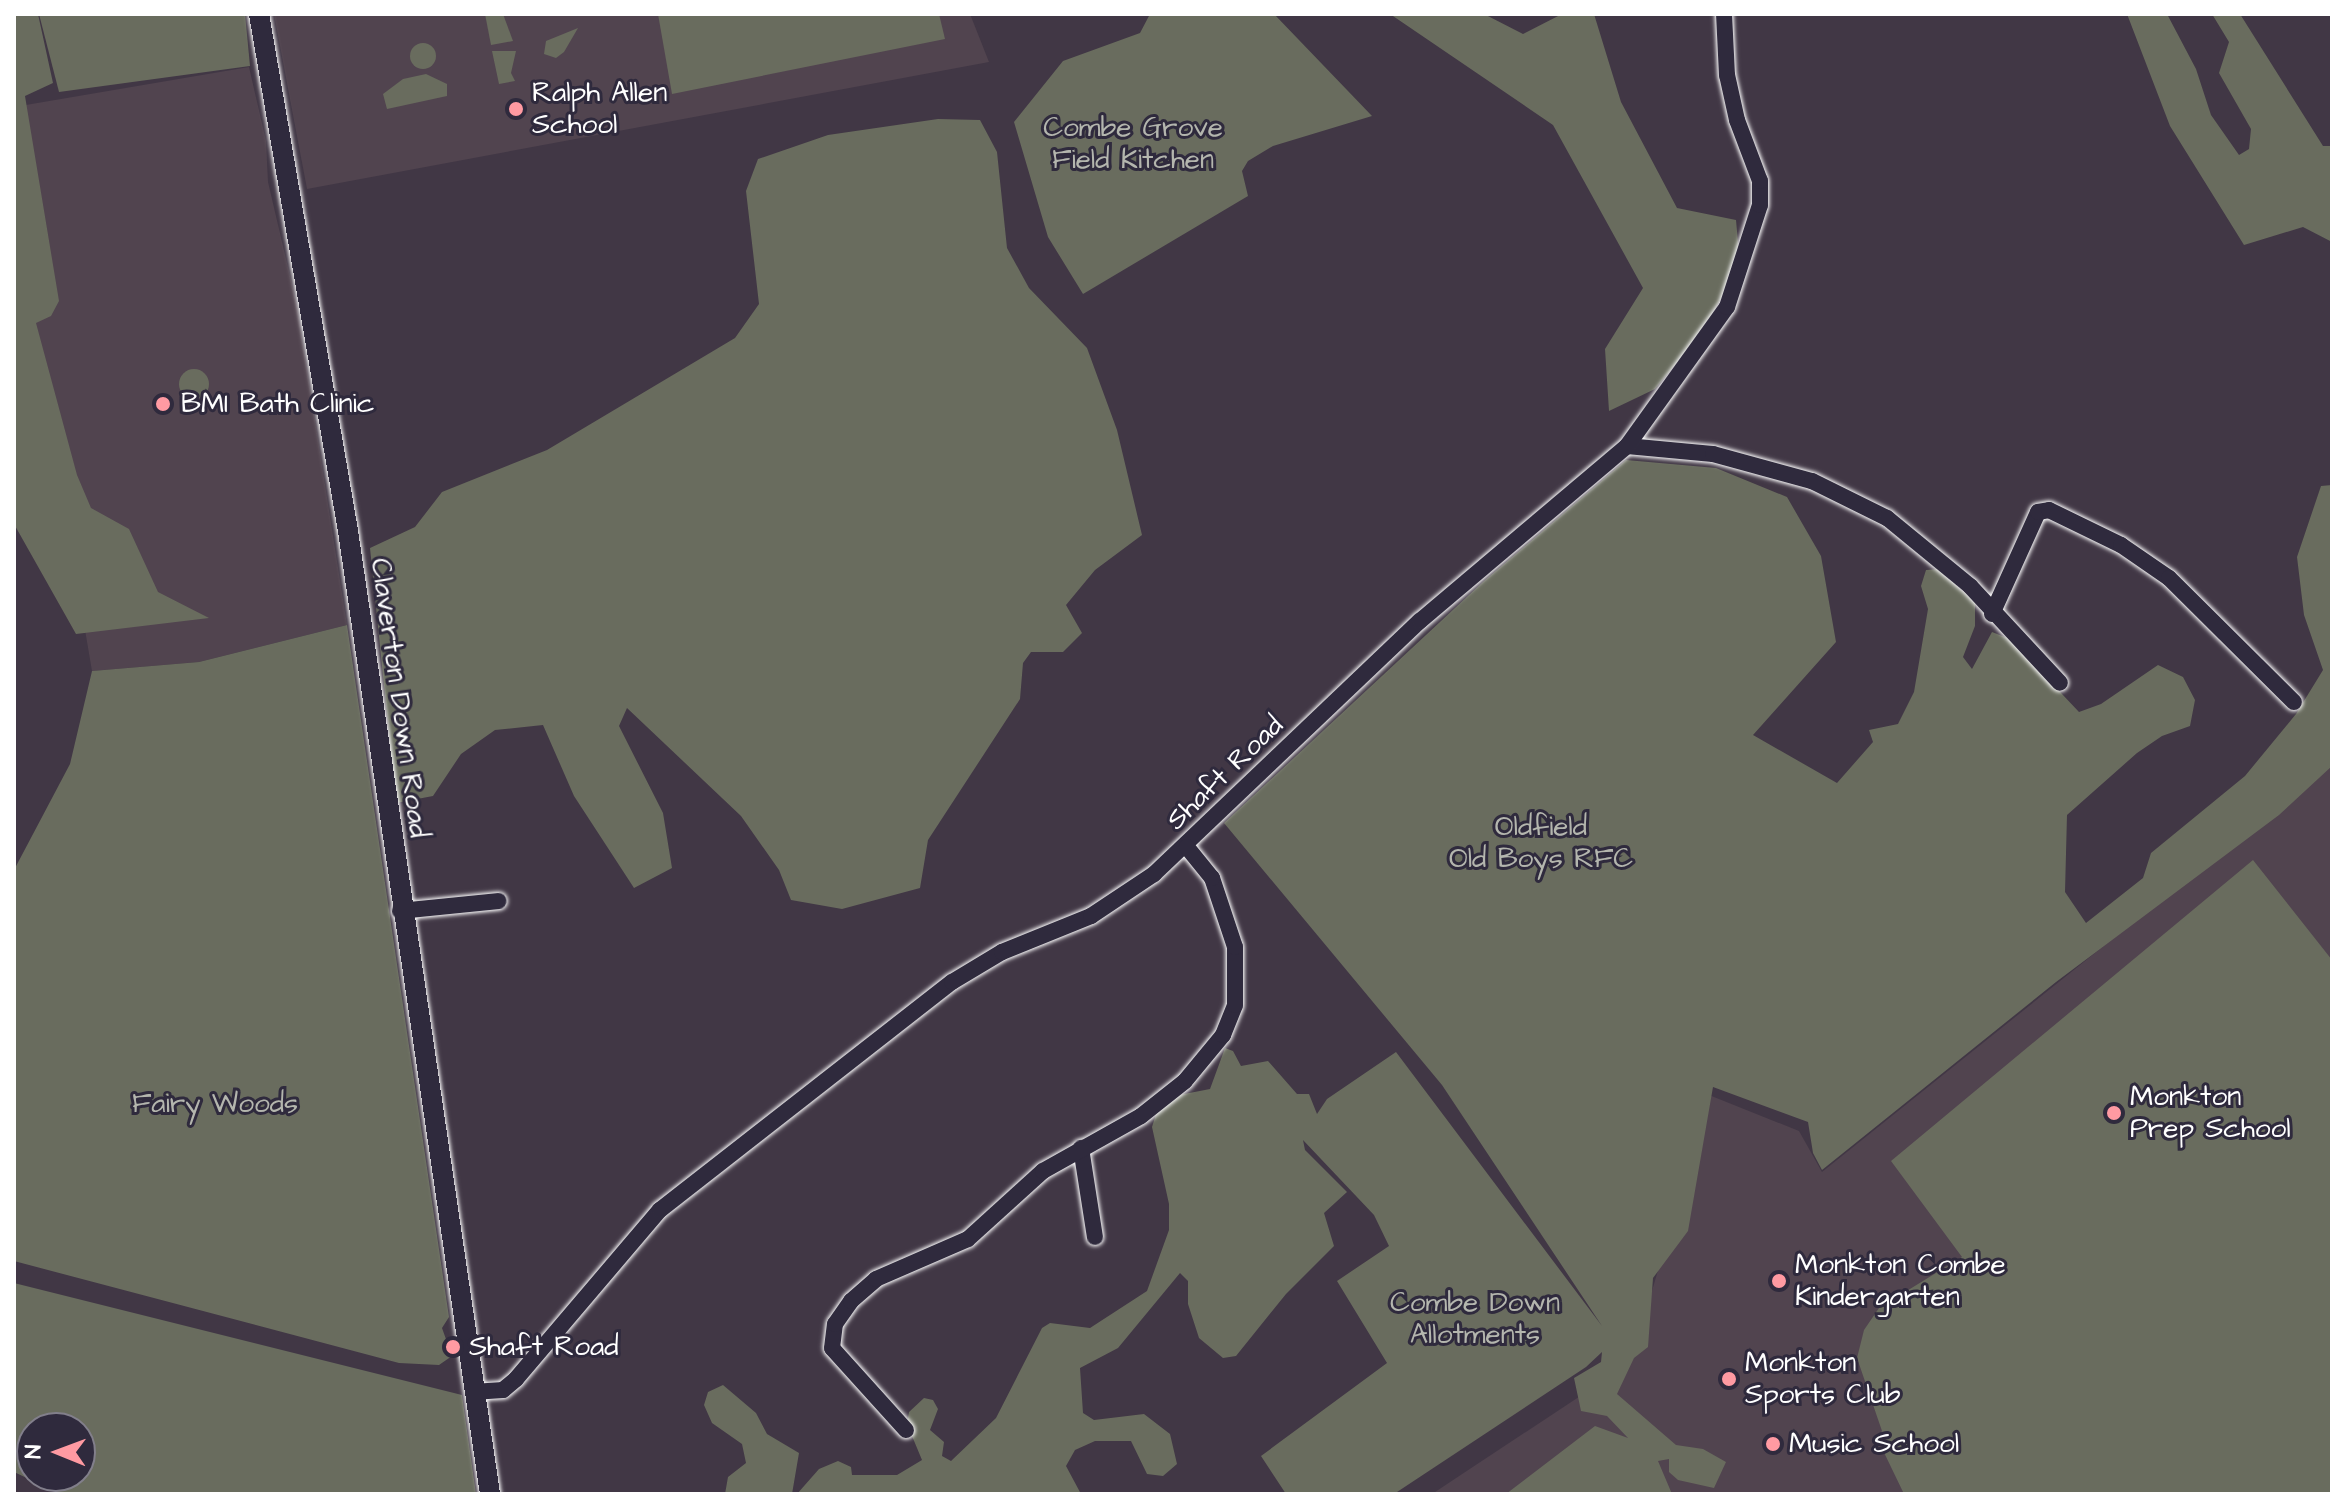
<!DOCTYPE html>
<html>
<head>
<meta charset="utf-8">
<style>
	body { margin:0 }
	#map { position:relative; width:2346px; height:1508px; overflow:hidden; background:#413745; font-family:"Architects Daughter",sans-serif }
	div>[style] { position:absolute }
	[style*='--x'] { left:calc(var(--x)*1px); top:calc(var(--y)*1px); width:calc(var(--w)*1px); rotate:calc(var(--a)*1deg) }
	.built>* { inset:0; background:#51444f }
	.green>* { inset:0; background:#696c5e }
	.round { border-radius:50% }
	.roads { filter:drop-shadow(0 0 2px #fff) drop-shadow(0 0 2px #fff) }
	.minor>* { height:16px; margin:-8px; padding:0 8px; transform-origin:8px; border-radius:8px; background:#2f2a3d }
	.tertiary>* { height:20px; margin:-10px; padding:0 10px; transform-origin:10px; border-radius:10px; background:#2f2a3d }
	.dots>* { width:22px; height:22px; translate:-50% -50%; box-sizing:border-box; border:4px solid #2f2a3d; border-radius:50% }
	span { translate:-50% -50%; white-space:nowrap; text-align:center; line-height:1.15; -webkit-text-stroke:6px #2f2a3d; paint-order:stroke }
	.poi-label { font-size:28px; color:#fff }
	.left { translate:0 -50%; text-align:left }
	.park-label { font-size:28px; color:#b4b6ae }
	.street-label { font-size:28px; color:#fff }
	.frame { position:absolute; inset:0; border:16px solid #fff; pointer-events:none }
	.north { position:absolute; left:16px; top:1412px; width:80px; height:80px; box-sizing:border-box; background:#2f2a3d; border:2px solid #827f8b; border-radius:50%; rotate:271deg; font-size:22px; font-weight:700; line-height:32px; text-align:center; color:#fff }
	.north::after { content:''; display:block; margin:auto; width:28px; height:36px; background:#ff9aa2; clip-path:polygon(50% 0,100% 100%,50% 72%,0 100%) }
</style>
</head>
<body>
<div id="map">
	<div class="built">
		<div style="clip-path:polygon(274px 14px,970px 14px,989px 62px,307px 189px)"></div>
		<div style="clip-path:polygon(249px 67px,266px 141px,268px 182px,297px 306px,347px 625px,199px 662px,92px 671px,83px 618px,42px 528px,14px 107px)"></div>
		<div style="clip-path:polygon(2332px 763px,2332px 1494px,1432px 1494px,1612px 1375px,1636px 1346px,1709px 1095px,1799px 1131px,1822px 1172px)"></div>
	</div>
	<div class="green">
		<div style="clip-path:polygon(14px 14px,38px 14px,53px 83px,25px 96px,59px 301px,51px 316px,36px 323px,77px 475px,91px 508px,129px 529px,158px 592px,209px 618px,76px 634px,14px 524px)"></div>
		<div style="clip-path:polygon(39px 14px,245px 14px,250px 66px,59px 92px)"></div>
		<div style="clip-path:polygon(485px 14px,503px 14px,513px 41px,491px 45px)"></div>
		<div style="clip-path:polygon(658px 14px,939px 14px,945px 39px,672px 94px)"></div>
		<div style="clip-path:polygon(1150px 14px,1274px 14px,1372px 116px,1273px 146px,1248px 161px,1242px 171px,1248px 196px,1083px 294px,1048px 237px,1014px 122px,1063px 61px,1140px 33px)"></div>
		<div style="clip-path:polygon(1390px 14px,1484px 14px,1523px 34px,1562px 14px,1594px 14px,1621px 102px,1677px 208px,1736px 220px,1740px 264px,1702px 332px,1655px 389px,1609px 411px,1605px 349px,1643px 288px,1553px 125px)"></div>
		<div style="clip-path:polygon(2127px 14px,2167px 14px,2196px 69px,2211px 115px,2239px 155px,2249px 149px,2251px 129px,2219px 73px,2229px 42px,2212px 14px,2240px 14px,2323px 146px,2332px 146px,2332px 242px,2303px 227px,2244px 245px,2170px 126px)"></div>
		<div style="clip-path:polygon(578px 28px,564px 52px,556px 58px,544px 54px,546px 41px)"></div>
		<div class="round" style="left:410px;top:43px;width:26px;height:26px"></div>
		<div style="clip-path:polygon(492px 51px,516px 51px,511px 73px,515px 81px,499px 84px)"></div>
		<div style="clip-path:polygon(426px 74px,447px 84px,447px 96px,387px 109px,383px 94px,403px 79px)"></div>
		<div style="clip-path:polygon(938px 119px,980px 120px,997px 152px,1007px 248px,1029px 288px,1087px 348px,1117px 430px,1142px 535px,1095px 570px,1066px 605px,1082px 633px,1063px 652px,1031px 652px,1023px 663px,1020px 699px,928px 840px,920px 888px,842px 909px,791px 900px,779px 870px,741px 816px,627px 708px,619px 726px,663px 813px,672px 868px,634px 888px,574px 796px,543px 725px,495px 730px,461px 754px,433px 796px,396px 803px,370px 548px,415px 527px,442px 492px,547px 450px,735px 338px,759px 304px,746px 191px,758px 159px,828px 135px)"></div>
		<div class="round" style="left:179px;top:369px;width:30px;height:30px"></div>
		<div style="clip-path:polygon(1626px 460px,1716px 468px,1787px 497px,1821px 556px,1836px 642px,1753px 735px,1837px 783px,1873px 742px,1869px 730px,1898px 724px,1914px 692px,1928px 609px,1921px 586px,1926px 570px,1939px 569px,1975px 603px,1975px 626px,1963px 657px,1972px 669px,1992px 632px,2010px 639px,2079px 712px,2101px 704px,2158px 665px,2183px 677px,2195px 700px,2190px 726px,2162px 736px,2137px 753px,2067px 815px,2065px 892px,2086px 923px,2143px 878px,2151px 853px,2245px 776px,2296px 714px,2323px 670px,2304px 615px,2297px 557px,2321px 486px,2332px 485px,2332px 766px,2279px 815px,2056px 982px,1822px 1170px,1813px 1153px,1808px 1122px,1713px 1087px,1688px 1231px,1653px 1278px,1648px 1347px,1634px 1358px,1617px 1394px,1676px 1445px,1703px 1449px,1726px 1462px,1714px 1488px,1678px 1480px,1669px 1472px,1669px 1459px,1658px 1461px,1672px 1494px,1506px 1494px,1595px 1426px,1628px 1438px,1607px 1416px,1581px 1411px,1574px 1378px,1601px 1362px,1602px 1352px,1586px 1367px,1394px 1494px,1286px 1494px,1261px 1456px,1387px 1363px,1337px 1281px,1389px 1246px,1374px 1215px,1303px 1140px,1305px 1150px,1347px 1192px,1324px 1213px,1334px 1246px,1286px 1294px,1236px 1356px,1223px 1358px,1199px 1338px,1188px 1304px,1188px 1281px,1180px 1273px,1118px 1348px,1080px 1368px,1083px 1413px,1094px 1420px,1144px 1414px,1170px 1434px,1177px 1464px,1163px 1476px,1147px 1474px,1131px 1441px,1095px 1441px,1075px 1450px,1066px 1466px,1081px 1494px,797px 1494px,819px 1469px,838px 1461px,851px 1467px,852px 1475px,897px 1475px,922px 1460px,907px 1424px,909px 1412px,924px 1398px,933px 1400px,938px 1409px,930px 1430px,944px 1442px,942px 1456px,951px 1461px,996px 1418px,1042px 1328px,1050px 1323px,1090px 1328px,1147px 1291px,1169px 1230px,1169px 1204px,1152px 1127px,1157px 1111px,1179px 1095px,1210px 1089px,1225px 1048px,1233px 1051px,1241px 1066px,1268px 1061px,1297px 1094px,1309px 1094px,1317px 1114px,1327px 1099px,1396px 1052px,1602px 1326px,1442px 1085px,1224px 823px,1484px 581px)"></div>
		<div style="clip-path:polygon(347px 625px,449px 1317px,442px 1328px,452px 1356px,439px 1365px,399px 1363px,14px 1261px,14px 870px,70px 764px,92px 671px,199px 662px)"></div>
		<div style="clip-path:polygon(2253px 860px,2332px 960px,2332px 1494px,1904px 1494px,1877px 1438px,1882px 1431px,1857px 1358px,1864px 1330px,1879px 1308px,1962px 1257px,1891px 1161px)"></div>
		<div style="clip-path:polygon(evenodd,14px 1283px,462px 1395px,476px 1494px,61px 1494px,14px 1472px,14px 1283px,32px 1428px,80px 1428px,80px 1476px,32px 1476px,32px 1428px)"></div>
		<div style="clip-path:polygon(723px 1385px,756px 1413px,767px 1434px,799px 1453px,792px 1494px,725px 1494px,728px 1477px,746px 1463px,742px 1444px,712px 1423px,704px 1405px,708px 1392px)"></div>
	</div>
	<div class="roads">
		<div class="minor">
			<div style="--x:1627;--y:446;--w:86;--a:5.3"></div>
			<div style="--x:1713;--y:454;--w:103;--a:15.3"></div>
			<div style="--x:1812;--y:481;--w:84;--a:26.3"></div>
			<div style="--x:1887;--y:518;--w:107;--a:39.3"></div>
			<div style="--x:1970;--y:586;--w:132;--a:47.1"></div>
			<div style="--x:1992;--y:614;--w:112;--a:-65.7"></div>
			<div style="--x:2038;--y:512;--w:11;--a:-10"></div>
			<div style="--x:2049;--y:510;--w:80;--a:25.9"></div>
			<div style="--x:2121;--y:545;--w:58;--a:34.5"></div>
			<div style="--x:2169;--y:578;--w:176;--a:44.8"></div>
			<div style="--x:400;--y:911;--w:99;--a:-5.8"></div>
			<div style="--x:1081;--y:1148;--w:90;--a:81.1"></div>
			<div style="--x:473;--y:1392;--w:30;--a:-4"></div>
			<div style="--x:503;--y:1390;--w:17;--a:-40"></div>
			<div style="--x:516;--y:1379;--w:222;--a:-49.6"></div>
			<div style="--x:660;--y:1210;--w:370;--a:-38"></div>
			<div style="--x:952;--y:982;--w:58;--a:-31"></div>
			<div style="--x:1002;--y:952;--w:96;--a:-22"></div>
			<div style="--x:1091;--y:916;--w:76;--a:-33.7"></div>
			<div style="--x:1154;--y:874;--w:367;--a:-43.6"></div>
			<div style="--x:1420;--y:621;--w:271;--a:-40.2"></div>
			<div style="--x:1627;--y:446;--w:171;--a:-54.3"></div>
			<div style="--x:1727;--y:307;--w:107;--a:-72.1"></div>
			<div style="--x:1760;--y:205;--w:24;--a:-90"></div>
			<div style="--x:1760;--y:181;--w:65;--a:-110.7"></div>
			<div style="--x:1737;--y:120;--w:46;--a:-102.5"></div>
			<div style="--x:1727;--y:75;--w:61;--a:-92.8"></div>
			<div style="--x:906;--y:1430;--w:110;--a:-132.1"></div>
			<div style="--x:832;--y:1348;--w:24;--a:-83"></div>
			<div style="--x:835;--y:1324;--w:28;--a:-55"></div>
			<div style="--x:851;--y:1301;--w:33;--a:-41"></div>
			<div style="--x:876;--y:1279;--w:100;--a:-23.5"></div>
			<div style="--x:968;--y:1239;--w:101;--a:-42.2"></div>
			<div style="--x:1043;--y:1171;--w:112;--a:-29.3"></div>
			<div style="--x:1141;--y:1116;--w:56;--a:-38.5"></div>
			<div style="--x:1185;--y:1081;--w:60;--a:-50.4"></div>
			<div style="--x:1223;--y:1035;--w:32;--a:-68"></div>
			<div style="--x:1235;--y:1005;--w:58;--a:-90"></div>
			<div style="--x:1235;--y:947;--w:73;--a:-108.4"></div>
			<div style="--x:1212;--y:878;--w:40;--a:-129"></div>
		</div>
		<div class="tertiary">
			<div style="--x:259;--y:14;--w:525;--a:80.23"></div>
			<div style="--x:348;--y:531;--w:973;--a:81.61"></div>
		</div>
	</div>
	<div class="dots">
		<div style="left:516px;top:109px;background:#ff9aa2"></div>
		<div style="left:163px;top:404px;background:#ff9aa2"></div>
		<div style="left:2114px;top:1113px;background:#ff9aa2"></div>
		<div style="left:1779px;top:1281px;background:#ff9aa2"></div>
		<div style="left:453px;top:1347px;background:#ff9aa2"></div>
		<div style="left:1729px;top:1379px;background:#ff9aa2"></div>
		<div style="left:1773px;top:1444px;background:#ff9aa2"></div>
	</div>
	<div class="poi-label">
		<span class="left" style="left:532px;top:109px">Ralph Allen<br>School</span>
		<span class="left" style="left:181px;top:404px">BMI Bath Clinic</span>
		<span class="left" style="left:2130px;top:1113px">Monkton<br>Prep School</span>
		<span class="left" style="left:1795px;top:1281px">Monkton Combe<br>Kindergarten</span>
		<span class="left" style="left:469px;top:1347px">Shaft Road</span>
		<span class="left" style="left:1745px;top:1379px">Monkton<br>Sports Club</span>
		<span class="left" style="left:1789px;top:1444px">Music School</span>
	</div>
	<div class="park-label">
		<span style="left:1133px;top:144px">Combe Grove<br>Field Kitchen</span>
		<span style="left:1541px;top:843px">Oldfield<br>Old Boys RFC</span>
		<span style="left:215px;top:1104px">Fairy Woods</span>
		<span style="left:1475px;top:1319px">Combe Down<br>Allotments</span>
	</div>
	<div class="street-label">
		<span style="left:399px;top:698px;rotate:82deg">Claverton Down Road</span>
		<span style="left:1225px;top:773px;rotate:-44deg">Shaft Road</span>
	</div>
	<div class="frame"></div>
	<div class="north">N</div>
</div>
</body>
</html>
